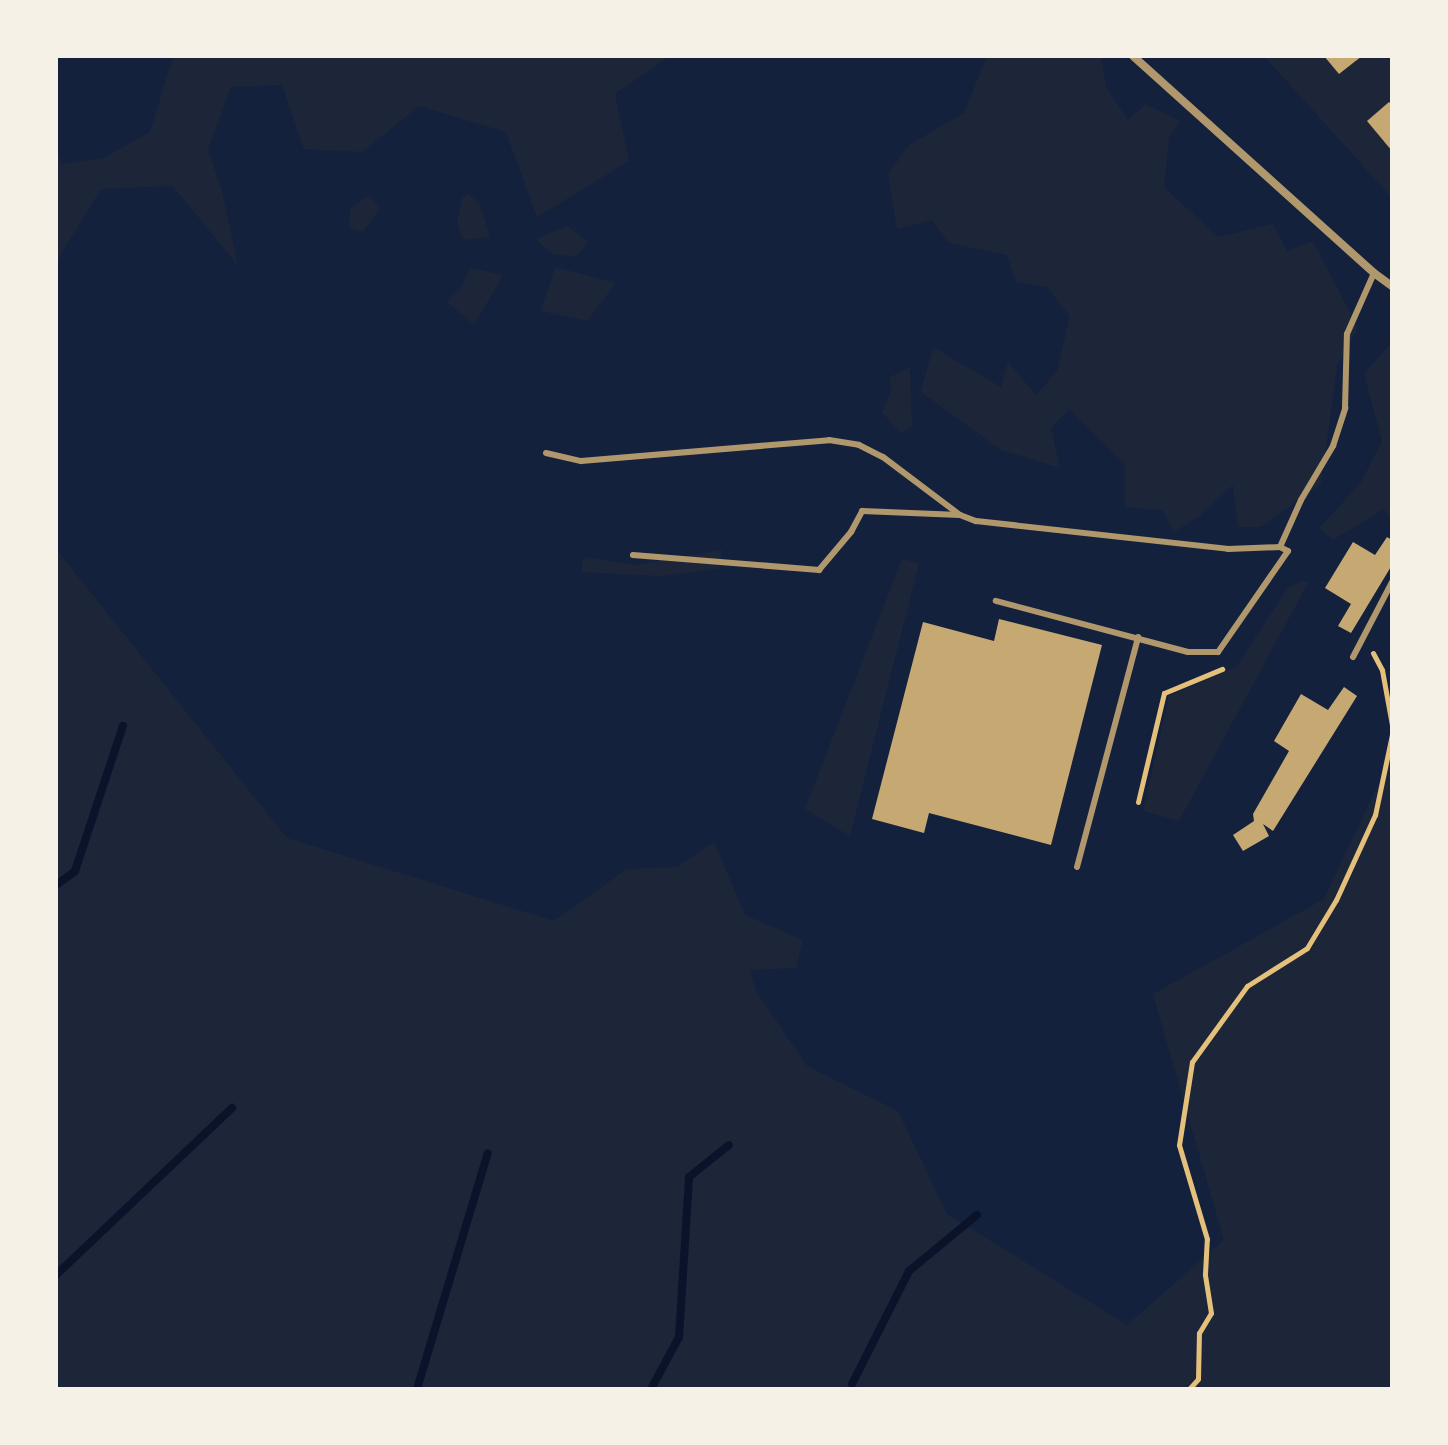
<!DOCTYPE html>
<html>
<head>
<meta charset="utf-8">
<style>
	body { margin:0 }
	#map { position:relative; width:1448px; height:1445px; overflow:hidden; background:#14213d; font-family:Raleway,sans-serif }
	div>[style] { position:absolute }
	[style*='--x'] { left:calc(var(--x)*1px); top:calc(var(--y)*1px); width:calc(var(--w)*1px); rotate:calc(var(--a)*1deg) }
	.green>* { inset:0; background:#1d2539 }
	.stream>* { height:8px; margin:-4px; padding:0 4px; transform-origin:4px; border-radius:4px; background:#0b132b }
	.building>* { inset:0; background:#c6a872 }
	.path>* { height:5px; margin:-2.5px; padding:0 2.5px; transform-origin:2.5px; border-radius:2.5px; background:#e5c07b }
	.service>* { height:6px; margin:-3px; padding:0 3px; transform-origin:3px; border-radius:3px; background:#b1986c }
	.minor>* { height:8px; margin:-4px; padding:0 4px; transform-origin:4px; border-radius:4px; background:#b1986c }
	span { translate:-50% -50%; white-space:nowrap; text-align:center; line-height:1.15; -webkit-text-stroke:6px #f6f1e7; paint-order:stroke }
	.frame { position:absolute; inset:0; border:58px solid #f6f1e7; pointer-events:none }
</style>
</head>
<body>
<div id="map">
	<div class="green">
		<div style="clip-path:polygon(173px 56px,670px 56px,615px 94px,629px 161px,537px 217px,506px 132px,419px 106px,362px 152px,304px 149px,282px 85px,231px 87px,208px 149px,222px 191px,238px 266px,173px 186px,101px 189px,61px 254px,56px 269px,56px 149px,62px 164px,104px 158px,150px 132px)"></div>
		<div style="clip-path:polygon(987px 56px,1101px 56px,1106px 87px,1128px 120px,1146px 104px,1180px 121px,1169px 137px,1164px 187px,1218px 237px,1273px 224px,1287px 251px,1313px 241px,1358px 328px,1337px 366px,1321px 484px,1261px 527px,1238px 527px,1233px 485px,1199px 516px,1174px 532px,1162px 510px,1125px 507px,1125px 464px,1069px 409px,1051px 428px,1060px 468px,1001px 450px,921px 392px,933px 347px,1001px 387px,1008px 362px,1036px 395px,1057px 371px,1070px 316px,1047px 287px,1016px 282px,1007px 255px,949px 243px,932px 220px,897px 229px,888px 174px,909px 145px,964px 113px)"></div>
		<div style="clip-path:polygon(1264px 56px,1392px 56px,1392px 198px)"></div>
		<div style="clip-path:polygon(467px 193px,480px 204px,490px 237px,463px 240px,457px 223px,462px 199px)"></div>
		<div style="clip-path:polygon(369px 195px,380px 208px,363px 232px,349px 228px,350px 209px)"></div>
		<div style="clip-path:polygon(568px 226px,588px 242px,576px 257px,553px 254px,535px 239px)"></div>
		<div style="clip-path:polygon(555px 267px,616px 283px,587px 321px,541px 311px)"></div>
		<div style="clip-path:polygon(470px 268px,503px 275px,474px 325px,447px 302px,461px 288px)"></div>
		<div style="clip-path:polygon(1392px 342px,1392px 523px,1384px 509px,1333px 540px,1319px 528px,1360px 484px,1382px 441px,1364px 374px)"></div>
		<div style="clip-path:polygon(910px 367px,912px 426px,901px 434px,882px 412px,891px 390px,890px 377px)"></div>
		<div style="clip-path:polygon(56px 549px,287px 838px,554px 921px,627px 869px,677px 867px,714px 842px,745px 915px,803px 940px,796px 968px,750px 970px,756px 991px,807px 1066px,898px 1111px,947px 1214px,1127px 1325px,1224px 1240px,1153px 994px,1324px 899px,1392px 755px,1392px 1389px,56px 1389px)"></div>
		<div style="clip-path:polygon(722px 550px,719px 569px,659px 576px,581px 572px,583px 557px,636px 565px)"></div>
		<div style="clip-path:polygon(902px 559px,919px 563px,850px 836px,805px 809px)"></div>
		<div style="clip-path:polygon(1302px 580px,1308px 583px,1179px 821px,1143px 811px,1169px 696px,1236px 667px,1287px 589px)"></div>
	</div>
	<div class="stream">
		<div style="--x:56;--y:885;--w:24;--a:-36"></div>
		<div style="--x:75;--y:871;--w:153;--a:-71.7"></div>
		<div style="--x:56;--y:1275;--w:243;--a:-43.5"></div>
		<div style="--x:852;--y:1384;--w:127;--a:-63.2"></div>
		<div style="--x:909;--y:1271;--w:88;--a:-39.5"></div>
		<div style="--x:417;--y:1389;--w:246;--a:-73.3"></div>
		<div style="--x:651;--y:1389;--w:59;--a:-61.7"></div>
		<div style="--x:679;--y:1337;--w:160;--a:-86.4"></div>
		<div style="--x:689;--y:1177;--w:51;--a:-38.7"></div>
	</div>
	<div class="building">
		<div style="clip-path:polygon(1324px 56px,1362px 56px,1339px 74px)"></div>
		<div style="clip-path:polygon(1389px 102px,1392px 105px,1392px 151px,1367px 121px)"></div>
		<div style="clip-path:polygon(1387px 537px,1392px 540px,1392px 565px,1351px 633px,1338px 626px,1351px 604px,1325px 588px,1353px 542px,1375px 555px)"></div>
		<div style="clip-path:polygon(999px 619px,1102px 645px,1051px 845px,929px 813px,924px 833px,872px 819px,923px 622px,994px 641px)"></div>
		<div style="clip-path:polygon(1344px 687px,1357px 696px,1273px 831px,1263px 824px,1269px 836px,1243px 851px,1233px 835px,1254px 821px,1253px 814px,1289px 751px,1274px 741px,1301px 694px,1328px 710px)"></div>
	</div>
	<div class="path">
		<div style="--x:1373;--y:653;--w:19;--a:62"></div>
		<div style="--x:1382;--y:670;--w:56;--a:79.7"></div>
		<div style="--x:1138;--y:802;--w:112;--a:-76.6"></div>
		<div style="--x:1164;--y:693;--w:63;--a:-22.5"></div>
		<div style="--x:1189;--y:1389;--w:13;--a:-48"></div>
		<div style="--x:1198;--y:1379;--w:46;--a:-88.8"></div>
		<div style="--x:1199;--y:1333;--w:23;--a:-59"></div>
		<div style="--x:1211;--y:1313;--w:39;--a:-99"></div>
		<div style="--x:1205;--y:1274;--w:35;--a:-87"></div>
		<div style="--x:1207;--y:1239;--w:98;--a:-106.6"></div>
		<div style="--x:1179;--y:1145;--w:84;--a:-81.1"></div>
		<div style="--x:1192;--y:1062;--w:94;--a:-54.1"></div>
		<div style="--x:1247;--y:986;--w:71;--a:-32.3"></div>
		<div style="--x:1307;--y:948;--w:56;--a:-58.9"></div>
		<div style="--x:1336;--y:900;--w:94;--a:-65.4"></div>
		<div style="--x:1375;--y:815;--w:83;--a:-78.1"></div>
	</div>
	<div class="service">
		<div style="--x:546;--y:453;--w:36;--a:13"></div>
		<div style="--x:581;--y:461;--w:249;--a:-4.8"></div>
		<div style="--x:829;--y:440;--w:30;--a:9"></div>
		<div style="--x:859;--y:445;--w:27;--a:27"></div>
		<div style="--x:883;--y:457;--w:96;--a:37"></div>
		<div style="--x:960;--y:515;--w:17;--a:21"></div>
		<div style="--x:976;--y:521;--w:254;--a:6.3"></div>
		<div style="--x:1228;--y:549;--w:52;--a:-2.2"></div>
		<div style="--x:1280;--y:547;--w:9;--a:27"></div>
		<div style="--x:1288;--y:551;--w:123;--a:124.7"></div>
		<div style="--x:1218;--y:652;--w:30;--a:180"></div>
		<div style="--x:1188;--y:652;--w:199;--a:-165.1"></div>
		<div style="--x:1280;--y:547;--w:51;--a:-65.9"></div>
		<div style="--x:1301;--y:500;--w:63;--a:-59.3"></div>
		<div style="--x:1333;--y:446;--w:40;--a:-72"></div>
		<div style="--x:1345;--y:408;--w:74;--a:-88.5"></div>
		<div style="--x:1347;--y:334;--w:67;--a:-66.1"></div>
		<div style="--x:633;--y:555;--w:187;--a:4.6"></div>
		<div style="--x:819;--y:570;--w:50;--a:-49.9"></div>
		<div style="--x:851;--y:532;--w:24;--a:-62"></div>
		<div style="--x:862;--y:511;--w:98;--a:2.3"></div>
		<div style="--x:1353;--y:657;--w:85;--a:-62.5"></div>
		<div style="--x:1077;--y:867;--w:238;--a:-75.1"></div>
	</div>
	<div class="minor">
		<div style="--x:1133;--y:56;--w:324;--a:42"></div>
		<div style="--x:1374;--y:273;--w:22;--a:36"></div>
	</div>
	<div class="frame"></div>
</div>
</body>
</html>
